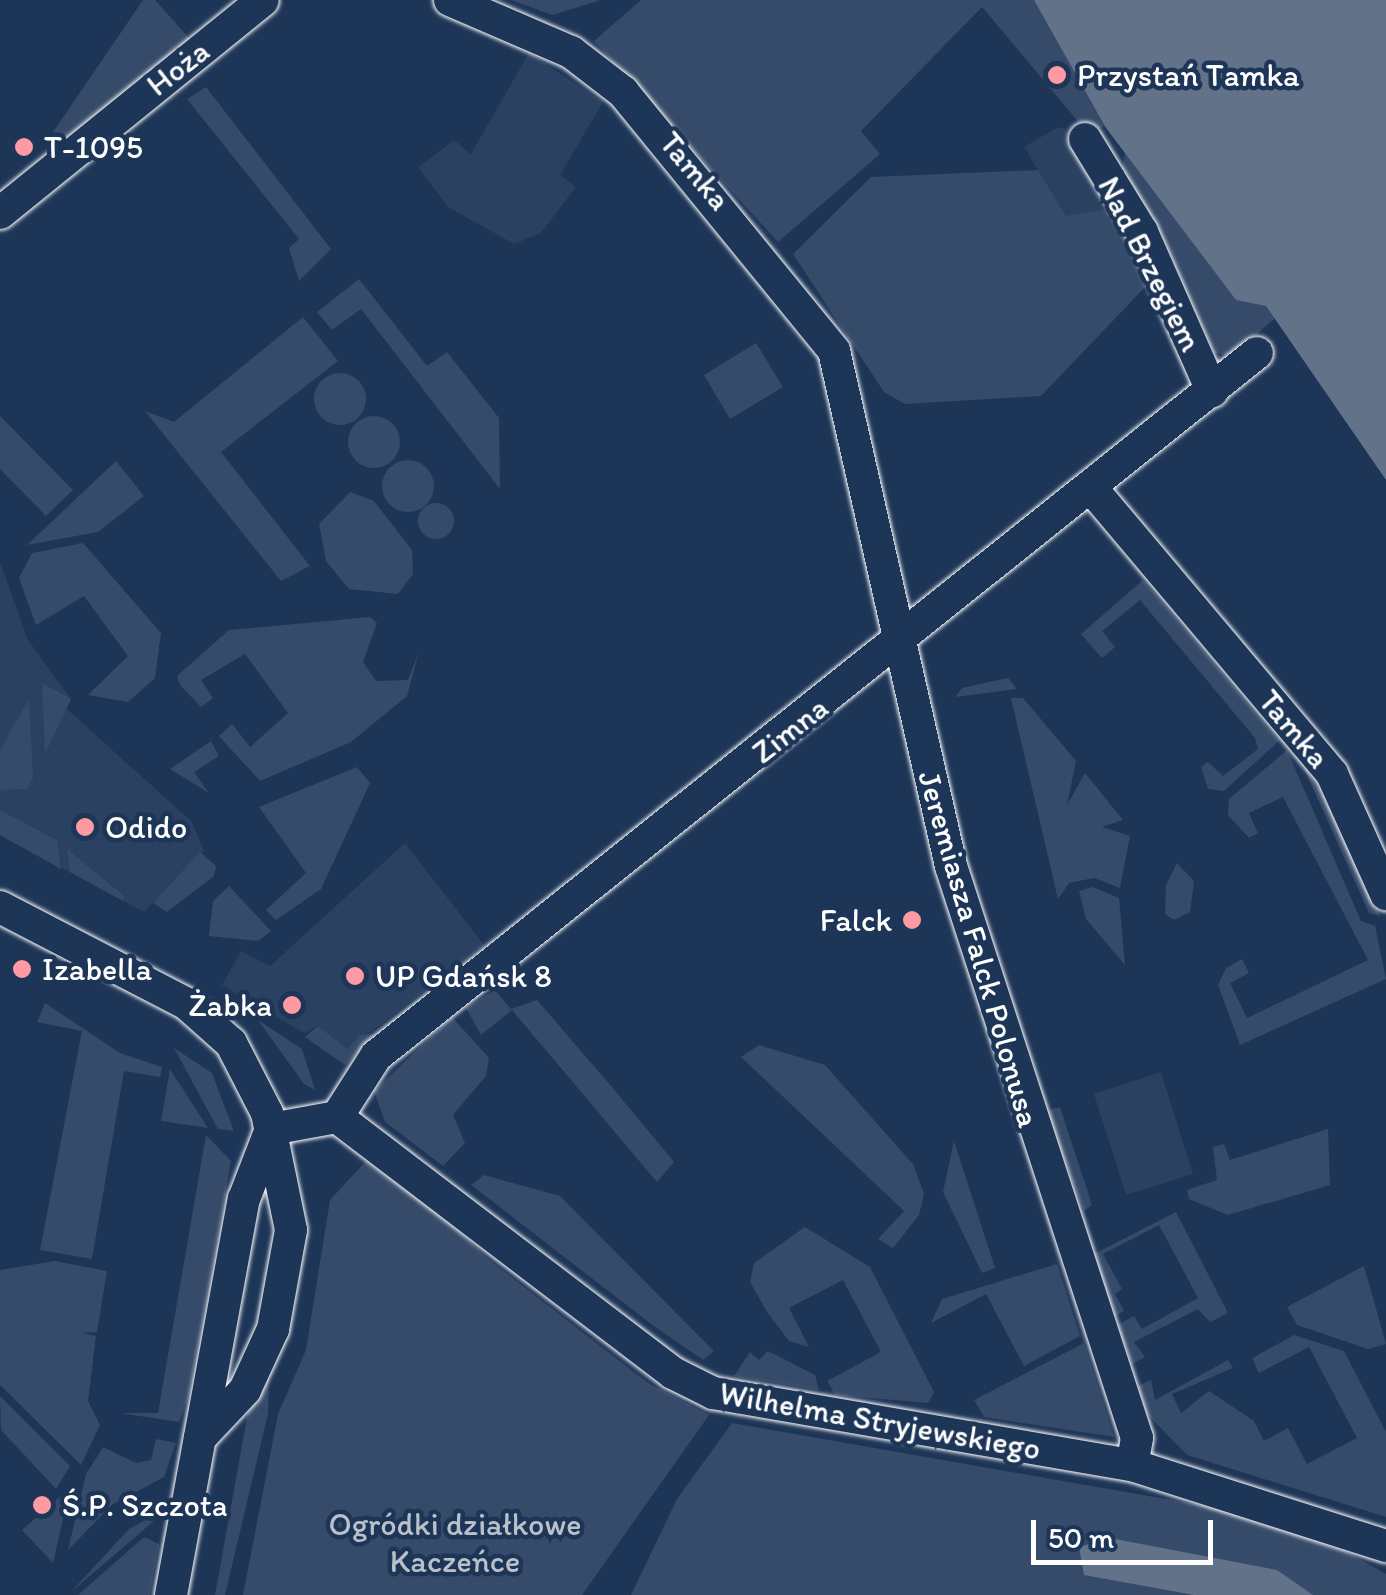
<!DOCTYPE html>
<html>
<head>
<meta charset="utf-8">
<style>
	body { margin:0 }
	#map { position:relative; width:1386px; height:1595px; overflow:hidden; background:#1d3557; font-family:Itim,sans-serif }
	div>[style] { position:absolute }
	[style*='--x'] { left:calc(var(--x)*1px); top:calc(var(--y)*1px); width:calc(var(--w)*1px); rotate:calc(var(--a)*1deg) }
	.built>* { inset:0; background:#2a4161 }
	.green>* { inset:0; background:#364b69 }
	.round { border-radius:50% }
	.water>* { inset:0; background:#617289 }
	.roads { filter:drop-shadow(0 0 2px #fff) drop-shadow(0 0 2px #fff) }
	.minor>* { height:32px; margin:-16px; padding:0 16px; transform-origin:16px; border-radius:16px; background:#1d3557 }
	.dots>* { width:28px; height:28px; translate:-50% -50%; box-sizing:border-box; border:5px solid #1d3557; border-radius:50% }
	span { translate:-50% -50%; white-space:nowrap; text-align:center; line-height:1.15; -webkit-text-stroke:9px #1d3557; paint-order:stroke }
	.street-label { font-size:32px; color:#fff }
	.poi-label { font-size:32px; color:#fff }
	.left { translate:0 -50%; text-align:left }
	.right { translate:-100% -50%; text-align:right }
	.park-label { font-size:32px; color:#b9c0ca }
	.scale { position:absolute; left:1031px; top:1520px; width:182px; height:45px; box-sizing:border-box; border:5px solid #fff; border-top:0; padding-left:12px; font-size:30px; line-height:35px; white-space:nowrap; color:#fff; -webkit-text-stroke:8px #1d3557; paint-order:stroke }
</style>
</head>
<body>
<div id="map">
	<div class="built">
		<div style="clip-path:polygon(529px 53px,603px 102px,560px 175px,576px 187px,541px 233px,514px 244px,448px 207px,418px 167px,454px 140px,471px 154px)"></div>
		<div style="clip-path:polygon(1058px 127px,1065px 129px,1112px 208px,1066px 217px,1024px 147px)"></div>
		<div style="clip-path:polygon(0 562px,28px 640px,71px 699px,67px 709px,192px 822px,204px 851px,144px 912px,0 835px)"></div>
		<div style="clip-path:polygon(405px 843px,484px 945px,348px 1049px,318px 1026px,304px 1033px,222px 985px,241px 951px,270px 966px)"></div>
		<div style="clip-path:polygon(1161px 1072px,1193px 1174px,1126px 1195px,1094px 1094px)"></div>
	</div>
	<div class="green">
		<div style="clip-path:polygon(143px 0,155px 0,190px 39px,64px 143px,51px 135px)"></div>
		<div style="clip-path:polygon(511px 0,601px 0,552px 15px)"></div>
		<div style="clip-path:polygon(641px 0,1034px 0,1110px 125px,1086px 131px,982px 7px,861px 131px,880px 154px,778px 242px,594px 41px)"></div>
		<div style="clip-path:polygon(206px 87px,331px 249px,299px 281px,289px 248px,299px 239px,187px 99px)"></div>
		<div style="clip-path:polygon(1126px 145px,1236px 299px,1266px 306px,1275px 318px,1231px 357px,1214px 352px,1156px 222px,1122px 173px)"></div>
		<div style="clip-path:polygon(1038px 170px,1066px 216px,1112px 208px,1148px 284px,1041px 396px,905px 404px,884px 392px,793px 254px,871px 177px)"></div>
		<div style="clip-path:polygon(359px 279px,427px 366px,447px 352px,499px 418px,500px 489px,361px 309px,332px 330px,317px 312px)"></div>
		<div style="clip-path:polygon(303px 317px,338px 361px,221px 452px,310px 566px,281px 581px,145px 411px,174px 422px)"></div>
		<div style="clip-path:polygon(756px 343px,783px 387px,730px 419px,704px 375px)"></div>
		<div class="round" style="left:314px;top:373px;width:52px;height:52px"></div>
		<div style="clip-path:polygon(0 416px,73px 490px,46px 516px,0 469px)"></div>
		<div class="round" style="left:348px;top:416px;width:52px;height:52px"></div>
		<div class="round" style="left:382px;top:460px;width:52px;height:52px"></div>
		<div style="clip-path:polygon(116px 461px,144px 496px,98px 532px,27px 545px)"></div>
		<div style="clip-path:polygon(350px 492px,374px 501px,412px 550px,413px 574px,398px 594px,349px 589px,326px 561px,319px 524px)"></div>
		<div class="round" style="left:418px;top:503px;width:36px;height:36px"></div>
		<div style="clip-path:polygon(83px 543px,161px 633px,155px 678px,128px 702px,88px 695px,128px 656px,84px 596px,36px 625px,19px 578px,32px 553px)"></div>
		<div style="clip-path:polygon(1143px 580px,1279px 741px,1224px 791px,1208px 789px,1201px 767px,1208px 762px,1223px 776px,1258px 749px,1255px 738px,1140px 600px,1102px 631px,1115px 647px,1102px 658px,1081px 634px)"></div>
		<div style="clip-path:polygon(370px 617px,377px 623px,363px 662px,376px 681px,408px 680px,419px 652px,407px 696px,351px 742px,260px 781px,219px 736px,232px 724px,250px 747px,288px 713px,245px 654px,201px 680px,213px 698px,201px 707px,180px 685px,177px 676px,229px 630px)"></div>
		<div style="clip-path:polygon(1008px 678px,1017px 689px,955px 697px,962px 688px)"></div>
		<div style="clip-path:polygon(42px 683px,71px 699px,45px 754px)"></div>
		<div style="clip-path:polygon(1011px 698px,1023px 698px,1076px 761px,1067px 805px,1085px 773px,1123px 820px,1102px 827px,1130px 836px,1120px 888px,1094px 878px,1069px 883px,1058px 899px)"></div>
		<div style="clip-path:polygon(29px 699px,33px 778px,27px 789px,0 790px,0 750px)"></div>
		<div style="clip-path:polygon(211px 741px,219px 756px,194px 772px,209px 793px,170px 769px)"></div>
		<div style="clip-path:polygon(1287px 750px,1361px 921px,1375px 926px,1386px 979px,1240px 1045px,1218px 985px,1226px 968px,1242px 959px,1249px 973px,1230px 983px,1247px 1018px,1368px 960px,1283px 797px,1249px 813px,1258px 833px,1249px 838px,1228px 815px,1229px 799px)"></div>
		<div style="clip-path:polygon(1298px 755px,1361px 854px,1380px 916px,1369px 913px)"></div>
		<div style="clip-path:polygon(357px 767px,370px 783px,321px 889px,276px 920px,266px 910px,306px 873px,259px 807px)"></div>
		<div style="clip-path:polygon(0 810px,57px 840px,61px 869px,0 835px)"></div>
		<div style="clip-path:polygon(67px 849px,124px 896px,123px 901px,70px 872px)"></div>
		<div style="clip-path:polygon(200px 852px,216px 866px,214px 876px,167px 912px,153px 903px)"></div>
		<div style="clip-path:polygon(1177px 863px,1194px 881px,1190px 912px,1174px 920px,1165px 914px,1166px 885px)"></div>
		<div style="clip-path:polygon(229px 886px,271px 931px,258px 941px,209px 936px,213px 901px)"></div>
		<div style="clip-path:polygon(1093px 887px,1119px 898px,1125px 965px,1086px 919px,1079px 891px)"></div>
		<div style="clip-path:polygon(495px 990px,511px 1009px,537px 1000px,611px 1086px,674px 1162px,657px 1182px,512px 1010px,481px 1035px,466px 1008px)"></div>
		<div style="clip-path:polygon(45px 1003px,120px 1053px,162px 1067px,160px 1077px,124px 1071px,92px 1259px,40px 1250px,82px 1031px,37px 1022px)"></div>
		<div style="clip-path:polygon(452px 1017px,489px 1058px,486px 1076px,453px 1115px,465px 1143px,443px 1166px,385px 1122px,374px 1091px)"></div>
		<div style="clip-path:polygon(258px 1020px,302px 1049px,315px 1090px,304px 1084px)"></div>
		<div style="clip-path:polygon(318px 1026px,348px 1049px,359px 1035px,377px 1034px,345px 1065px,305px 1037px)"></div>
		<div style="clip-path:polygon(759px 1045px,825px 1065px,913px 1164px,924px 1194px,919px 1215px,893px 1248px,878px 1239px,904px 1211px,741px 1057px)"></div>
		<div style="clip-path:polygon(174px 1048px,212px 1073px,234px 1131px,218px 1129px)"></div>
		<div style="clip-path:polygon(170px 1069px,208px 1128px,161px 1121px)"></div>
		<div style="clip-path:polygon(1060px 1107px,1092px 1205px,1084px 1211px,1046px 1111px)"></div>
		<div style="clip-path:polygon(1328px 1129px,1330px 1185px,1228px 1215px,1189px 1199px,1187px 1190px,1217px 1180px,1213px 1147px,1224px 1144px,1230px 1160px)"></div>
		<div style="clip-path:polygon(206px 1135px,231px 1161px,188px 1398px,179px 1422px,120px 1413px,158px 1413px)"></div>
		<div style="clip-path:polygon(954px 1141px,995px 1268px,982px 1273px,943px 1192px)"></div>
		<div style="clip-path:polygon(366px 1161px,422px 1195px,489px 1260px,648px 1383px,709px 1415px,582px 1595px,243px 1595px,278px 1414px,306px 1350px,330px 1200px)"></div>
		<div style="clip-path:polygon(484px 1175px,560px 1196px,714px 1351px,703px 1360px,651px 1324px,471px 1185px)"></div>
		<div style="clip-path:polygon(1176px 1212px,1228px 1313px,1210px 1322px,1198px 1309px,1134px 1342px,1145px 1357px,1132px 1364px,1117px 1325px,1134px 1316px,1142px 1329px,1198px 1298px,1159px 1225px,1103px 1254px,1122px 1289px,1115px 1294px,1124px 1311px,1115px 1316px,1094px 1254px)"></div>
		<div style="clip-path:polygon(805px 1227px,870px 1267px,934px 1392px,928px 1403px,835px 1395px,827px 1381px,881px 1352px,843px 1280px,789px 1308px,809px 1347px,789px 1341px,767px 1312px,750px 1282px,754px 1263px)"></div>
		<div style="clip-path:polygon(55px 1261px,107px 1271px,97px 1332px,82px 1333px,96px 1336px,88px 1401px,100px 1425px,81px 1465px,0 1385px,0 1270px)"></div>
		<div style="clip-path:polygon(1057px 1264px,1080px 1336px,1024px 1366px,986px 1294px,931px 1323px,942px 1299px)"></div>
		<div style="clip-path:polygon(1364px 1266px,1386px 1344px,1368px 1349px,1297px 1325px,1287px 1307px)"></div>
		<div style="clip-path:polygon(1294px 1335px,1344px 1351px,1386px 1432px,1386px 1517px,1187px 1455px,1147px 1414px,1138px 1386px,1151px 1380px,1155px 1400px,1228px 1360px,1233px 1368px,1172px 1394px,1181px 1413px,1209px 1391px,1254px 1421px,1264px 1441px,1288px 1428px,1307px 1464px,1357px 1438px,1309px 1347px,1259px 1373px,1252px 1358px)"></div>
		<div style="clip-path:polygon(1084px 1343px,1114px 1437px,984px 1417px,974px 1400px)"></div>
		<div style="clip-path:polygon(768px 1351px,815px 1375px,819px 1390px,734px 1376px,750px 1352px,759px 1360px)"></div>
		<div style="clip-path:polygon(269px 1369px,268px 1414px,225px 1595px,215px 1595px,250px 1401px)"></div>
		<div style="clip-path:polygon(0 1396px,70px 1466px,56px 1489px,1px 1430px)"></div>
		<div style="clip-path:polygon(732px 1423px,1234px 1511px,1329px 1542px,1386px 1574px,1386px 1595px,631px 1595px,677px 1499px)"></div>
		<div style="clip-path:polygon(156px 1439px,176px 1443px,164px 1477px,112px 1505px,68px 1550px,86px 1474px,103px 1447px,136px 1463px,151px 1460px)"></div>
		<div style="clip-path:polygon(70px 1488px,53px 1563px,22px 1530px)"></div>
		<div style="clip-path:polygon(145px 1520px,154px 1521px,70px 1593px,129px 1529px)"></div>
		<div style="clip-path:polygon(144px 1537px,159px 1544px,150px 1595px,78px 1595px)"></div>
	</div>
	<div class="water">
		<div style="clip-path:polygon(1034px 0,1386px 0,1386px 480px,1266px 306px,1236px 300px,1106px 128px)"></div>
		<div style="clip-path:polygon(1110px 1538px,1277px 1570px,1313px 1595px,1194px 1595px,1084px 1575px,1079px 1547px)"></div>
	</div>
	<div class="roads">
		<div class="minor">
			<div style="--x:450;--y:0;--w:132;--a:23.3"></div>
			<div style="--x:571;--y:52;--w:66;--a:37.6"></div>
			<div style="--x:623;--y:92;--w:334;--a:50.8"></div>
			<div style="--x:834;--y:351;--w:528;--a:77.2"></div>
			<div style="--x:951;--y:866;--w:601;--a:71.99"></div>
			<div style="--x:1137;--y:1438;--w:27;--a:100"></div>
			<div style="--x:1085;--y:139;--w:109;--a:58.5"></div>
			<div style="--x:1142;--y:232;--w:174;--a:66.2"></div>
			<div style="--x:0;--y:213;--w:338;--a:-39"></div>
			<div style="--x:1093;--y:490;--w:371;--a:49.9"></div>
			<div style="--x:1332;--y:774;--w:132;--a:65.8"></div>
			<div style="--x:0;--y:907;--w:211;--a:27.4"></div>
			<div style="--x:187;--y:1004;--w:59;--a:41.6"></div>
			<div style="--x:231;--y:1043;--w:79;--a:62.8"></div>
			<div style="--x:267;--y:1113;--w:119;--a:78.4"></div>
			<div style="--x:291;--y:1230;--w:101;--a:100.3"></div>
			<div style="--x:273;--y:1329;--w:67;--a:114.7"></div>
			<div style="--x:245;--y:1390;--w:66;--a:133.2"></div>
			<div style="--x:337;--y:1117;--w:72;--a:-57.4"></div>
			<div style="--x:376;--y:1056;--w:1127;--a:-38.59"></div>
			<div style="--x:271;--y:1129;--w:67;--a:-10.3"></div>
			<div style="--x:337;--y:1117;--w:422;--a:37.3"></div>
			<div style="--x:673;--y:1373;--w:45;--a:26.6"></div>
			<div style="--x:713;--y:1393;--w:425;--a:9.8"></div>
			<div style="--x:1132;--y:1465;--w:267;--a:17.7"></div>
			<div style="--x:171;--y:1595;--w:403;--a:-79.6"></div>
			<div style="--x:244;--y:1199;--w:75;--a:-68.9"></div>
		</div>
	</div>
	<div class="dots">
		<div style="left:1057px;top:75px;background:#ff9aa2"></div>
		<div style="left:24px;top:147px;background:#ff9aa2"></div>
		<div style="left:85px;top:827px;background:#ff9aa2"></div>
		<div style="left:912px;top:920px;background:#ff9aa2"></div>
		<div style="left:22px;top:969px;background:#ff9aa2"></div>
		<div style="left:355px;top:976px;background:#ff9aa2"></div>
		<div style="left:292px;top:1005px;background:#ff9aa2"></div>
		<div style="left:42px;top:1505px;background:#ff9aa2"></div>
	</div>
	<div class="street-label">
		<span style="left:178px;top:68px;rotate:-38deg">Hoża</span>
		<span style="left:695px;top:171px;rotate:50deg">Tamka</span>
		<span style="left:1150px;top:264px;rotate:63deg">Nad Brzegiem</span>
		<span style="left:1294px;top:729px;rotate:50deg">Tamka</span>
		<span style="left:790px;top:730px;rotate:-38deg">Zimna</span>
		<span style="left:979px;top:949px;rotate:74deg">Jeremiasza Falck Polonusa</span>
		<span style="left:880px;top:1421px;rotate:10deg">Wilhelma Stryjewskiego</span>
	</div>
	<div class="poi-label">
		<span class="left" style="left:1077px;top:75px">Przystań Tamka</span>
		<span class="left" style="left:44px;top:147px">T-1095</span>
		<span class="left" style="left:105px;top:827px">Odido</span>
		<span class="right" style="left:892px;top:920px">Falck</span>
		<span class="left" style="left:42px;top:969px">Izabella</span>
		<span class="left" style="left:375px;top:976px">UP Gdańsk 8</span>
		<span class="right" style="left:272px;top:1005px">Żabka</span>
		<span class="left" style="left:62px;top:1505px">Ś.P. Szczota</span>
	</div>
	<div class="park-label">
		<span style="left:455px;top:1543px">Ogródki działkowe<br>Kaczeńce</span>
	</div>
	<div class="scale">50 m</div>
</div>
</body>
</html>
